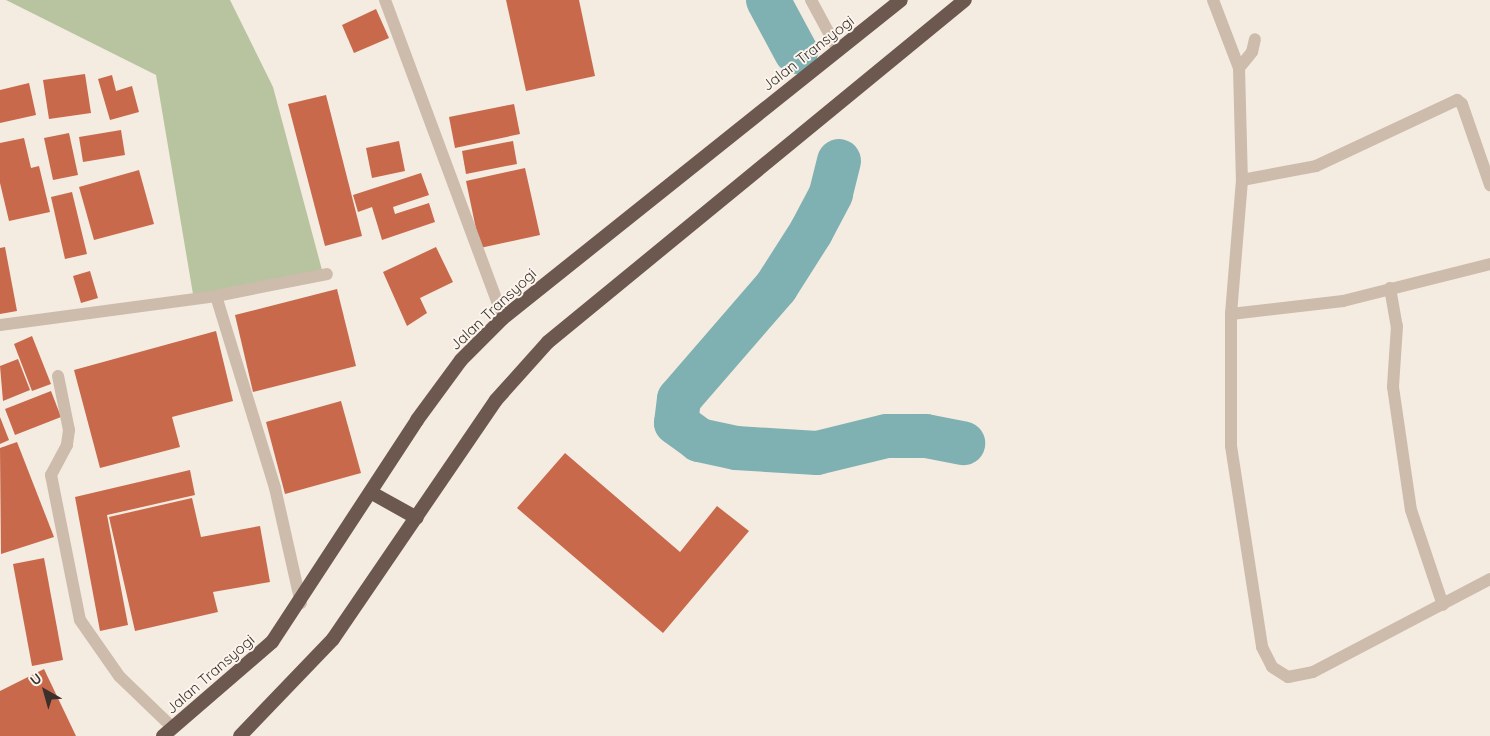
<!DOCTYPE html>
<html>
<head>
<meta charset="utf-8">
<style>
	body { margin:0 }
	#map { position:relative; width:1490px; height:736px; overflow:hidden; background:#f4ebe1; font-family:Quicksand,sans-serif }
	div>[style] { position:absolute }
	[style*='--x'] { left:calc(var(--x)*1px); top:calc(var(--y)*1px); width:calc(var(--w)*1px); rotate:calc(var(--a)*1deg) }
	.green>* { inset:0; background:#b8c4a0 }
	.river>* { height:44px; margin:-22px; padding:0 22px; transform-origin:22px; border-radius:22px; background:#7fb0b2 }
	.building>* { inset:0; background:#c8694b }
	.service>* { height:12px; margin:-6px; padding:0 6px; transform-origin:6px; border-radius:6px; background:#cdbbac }
	.minor>* { height:12px; margin:-6px; padding:0 6px; transform-origin:6px; border-radius:6px; background:#cdbbac }
	.trunk>* { height:14px; margin:-7px; padding:0 7px; transform-origin:7px; border-radius:7px; background:#6c584f }
	span { translate:-50% -50%; white-space:nowrap; text-align:center; line-height:1.15; -webkit-text-stroke:4px #fbf5ee; paint-order:stroke }
	.street-label { font-size:15px; color:#3b302b }
	.north { position:absolute; left:20px; top:666px; width:50px; height:50px; -webkit-text-stroke:4px #fbf5ee; paint-order:stroke; rotate:322deg; font-size:14px; font-weight:700; line-height:20px; text-align:center; color:#3b302b }
	.north::after { content:''; display:block; margin:auto; width:18px; height:22px; background:#3b302b; clip-path:polygon(50% 0,100% 100%,50% 72%,0 100%) }
</style>
</head>
<body>
<div id="map">
	<div class="green">
		<div style="clip-path:polygon(6px 0,230px 0,273px 87px,322px 270px,194px 300px,156px 75px)"></div>
	</div>
	<div class="river">
		<div style="--x:768;--y:0;--w:59;--a:61.7"></div>
		<div style="--x:839;--y:161;--w:34;--a:104"></div>
		<div style="--x:831;--y:194;--w:43;--a:117.8"></div>
		<div style="--x:811;--y:232;--w:65;--a:122.5"></div>
		<div style="--x:776;--y:287;--w:148;--a:130.9"></div>
		<div style="--x:679;--y:399;--w:24;--a:97"></div>
		<div style="--x:676;--y:423;--w:29;--a:36"></div>
		<div style="--x:699;--y:440;--w:38;--a:12"></div>
		<div style="--x:736;--y:448;--w:81;--a:3.5"></div>
		<div style="--x:817;--y:453;--w:72;--a:-13.7"></div>
		<div style="--x:887;--y:436;--w:39;--a:0"></div>
		<div style="--x:926;--y:436;--w:38;--a:11"></div>
	</div>
	<div class="building">
		<div style="clip-path:polygon(506px 0,579px 0,595px 76px,526px 91px)"></div>
		<div style="clip-path:polygon(376px 9px,389px 38px,354px 53px,342px 25px)"></div>
		<div style="clip-path:polygon(85px 74px,91px 113px,49px 119px,43px 80px)"></div>
		<div style="clip-path:polygon(112px 75px,116px 91px,132px 86px,139px 112px,110px 120px,98px 79px)"></div>
		<div style="clip-path:polygon(29px 83px,36px 115px,0 123px,0 90px)"></div>
		<div style="clip-path:polygon(326px 95px,362px 236px,325px 246px,288px 104px)"></div>
		<div style="clip-path:polygon(514px 104px,520px 134px,455px 148px,449px 117px)"></div>
		<div style="clip-path:polygon(121px 130px,125px 155px,83px 162px,79px 137px)"></div>
		<div style="clip-path:polygon(69px 133px,78px 175px,53px 180px,44px 138px)"></div>
		<div style="clip-path:polygon(24px 138px,31px 168px,39px 166px,50px 212px,9px 221px,0 183px,0 143px)"></div>
		<div style="clip-path:polygon(399px 141px,405px 171px,372px 178px,366px 148px)"></div>
		<div style="clip-path:polygon(513px 141px,517px 164px,466px 174px,462px 151px)"></div>
		<div style="clip-path:polygon(525px 168px,540px 235px,480px 248px,466px 181px)"></div>
		<div style="clip-path:polygon(139px 170px,154px 224px,94px 240px,79px 187px)"></div>
		<div style="clip-path:polygon(421px 173px,429px 195px,393px 207px,395px 214px,429px 203px,435px 222px,382px 240px,372px 207px,358px 212px,353px 195px)"></div>
		<div style="clip-path:polygon(72px 192px,87px 254px,65px 259px,51px 197px)"></div>
		<div style="clip-path:polygon(5px 247px,17px 311px,0 314px,0 248px)"></div>
		<div style="clip-path:polygon(436px 247px,453px 282px,420px 298px,427px 313px,407px 326px,383px 272px)"></div>
		<div style="clip-path:polygon(90px 271px,98px 298px,81px 303px,73px 276px)"></div>
		<div style="clip-path:polygon(337px 289px,356px 366px,253px 392px,235px 315px)"></div>
		<div style="clip-path:polygon(216px 331px,233px 401px,172px 417px,180px 447px,100px 468px,74px 370px)"></div>
		<div style="clip-path:polygon(32px 336px,51px 384px,32px 391px,14px 344px)"></div>
		<div style="clip-path:polygon(18px 359px,30px 390px,3px 401px,0 366px)"></div>
		<div style="clip-path:polygon(51px 391px,61px 417px,15px 435px,5px 409px)"></div>
		<div style="clip-path:polygon(341px 401px,361px 473px,285px 494px,266px 422px)"></div>
		<div style="clip-path:polygon(0 417px,9px 440px,0 444px)"></div>
		<div style="clip-path:polygon(17px 442px,54px 537px,1px 554px,0 448px)"></div>
		<div style="clip-path:polygon(565px 453px,680px 552px,717px 506px,749px 531px,663px 633px,517px 508px)"></div>
		<div style="clip-path:polygon(190px 470px,195px 495px,107px 515px,128px 625px,100px 631px,75px 497px)"></div>
		<div style="clip-path:polygon(192px 498px,201px 537px,260px 526px,270px 582px,213px 592px,218px 612px,135px 631px,109px 517px)"></div>
		<div style="clip-path:polygon(44px 558px,63px 660px,32px 666px,13px 564px)"></div>
		<div style="clip-path:polygon(44px 669px,76px 736px,0 736px,0 691px)"></div>
	</div>
	<div class="service">
		<div style="--x:811;--y:0;--w:57;--a:61.6"></div>
		<div style="--x:1239;--y:68;--w:21;--a:-51"></div>
		<div style="--x:1252;--y:52;--w:13;--a:-77"></div>
		<div style="--x:58;--y:376;--w:55;--a:78.5"></div>
		<div style="--x:69;--y:430;--w:15;--a:98"></div>
		<div style="--x:67;--y:445;--w:34;--a:118"></div>
		<div style="--x:51;--y:475;--w:148;--a:78.7"></div>
		<div style="--x:80;--y:620;--w:68;--a:55.1"></div>
		<div style="--x:119;--y:676;--w:75;--a:43.9"></div>
	</div>
	<div class="minor">
		<div style="--x:385;--y:0;--w:339;--a:69.6"></div>
		<div style="--x:1213;--y:0;--w:73;--a:69.1"></div>
		<div style="--x:1239;--y:68;--w:112;--a:88.5"></div>
		<div style="--x:1242;--y:180;--w:134;--a:94.7"></div>
		<div style="--x:1231;--y:314;--w:132;--a:90"></div>
		<div style="--x:1231;--y:446;--w:203;--a:81.2"></div>
		<div style="--x:1262;--y:647;--w:22;--a:63"></div>
		<div style="--x:1272;--y:667;--w:19;--a:32"></div>
		<div style="--x:1288;--y:677;--w:25;--a:-11"></div>
		<div style="--x:1313;--y:672;--w:200;--a:-27.7"></div>
		<div style="--x:1242;--y:180;--w:75;--a:-10.7"></div>
		<div style="--x:1316;--y:166;--w:156;--a:-25.1"></div>
		<div style="--x:1457;--y:100;--w:6;--a:39"></div>
		<div style="--x:1462;--y:104;--w:86;--a:70.9"></div>
		<div style="--x:1390;--y:288;--w:39;--a:80"></div>
		<div style="--x:1397;--y:326;--w:61;--a:93.8"></div>
		<div style="--x:1393;--y:387;--w:124;--a:81.7"></div>
		<div style="--x:1411;--y:510;--w:100;--a:71.4"></div>
		<div style="--x:216;--y:296;--w:113;--a:-11.2"></div>
		<div style="--x:1231;--y:314;--w:113;--a:-6.6"></div>
		<div style="--x:1343;--y:301;--w:152;--a:-14.1"></div>
		<div style="--x:0;--y:325;--w:218;--a:-7.6"></div>
		<div style="--x:216;--y:296;--w:201;--a:72.9"></div>
		<div style="--x:275;--y:488;--w:118;--a:77.3"></div>
	</div>
	<div class="trunk">
		<div style="--x:372;--y:493;--w:51;--a:29.1"></div>
		<div style="--x:163;--y:736;--w:144;--a:-40.8"></div>
		<div style="--x:272;--y:642;--w:265;--a:-56.8"></div>
		<div style="--x:417;--y:420;--w:74;--a:-53.7"></div>
		<div style="--x:461;--y:360;--w:59;--a:-45"></div>
		<div style="--x:503;--y:318;--w:509;--a:-38.62"></div>
		<div style="--x:240;--y:736;--w:134;--a:-46.2"></div>
		<div style="--x:333;--y:639;--w:289;--a:-55.7"></div>
		<div style="--x:496;--y:400;--w:78;--a:-48.1"></div>
		<div style="--x:548;--y:342;--w:539;--a:-39.36"></div>
	</div>
	<div class="street-label">
		<span style="left:808px;top:53px;rotate:-38deg">Jalan Transyogi</span>
		<span style="left:493px;top:309px;rotate:-43deg">Jalan Transyogi</span>
		<span style="left:210px;top:674px;rotate:-41deg">Jalan Transyogi</span>
	</div>
	<div class="north">U</div>
</div>
</body>
</html>
